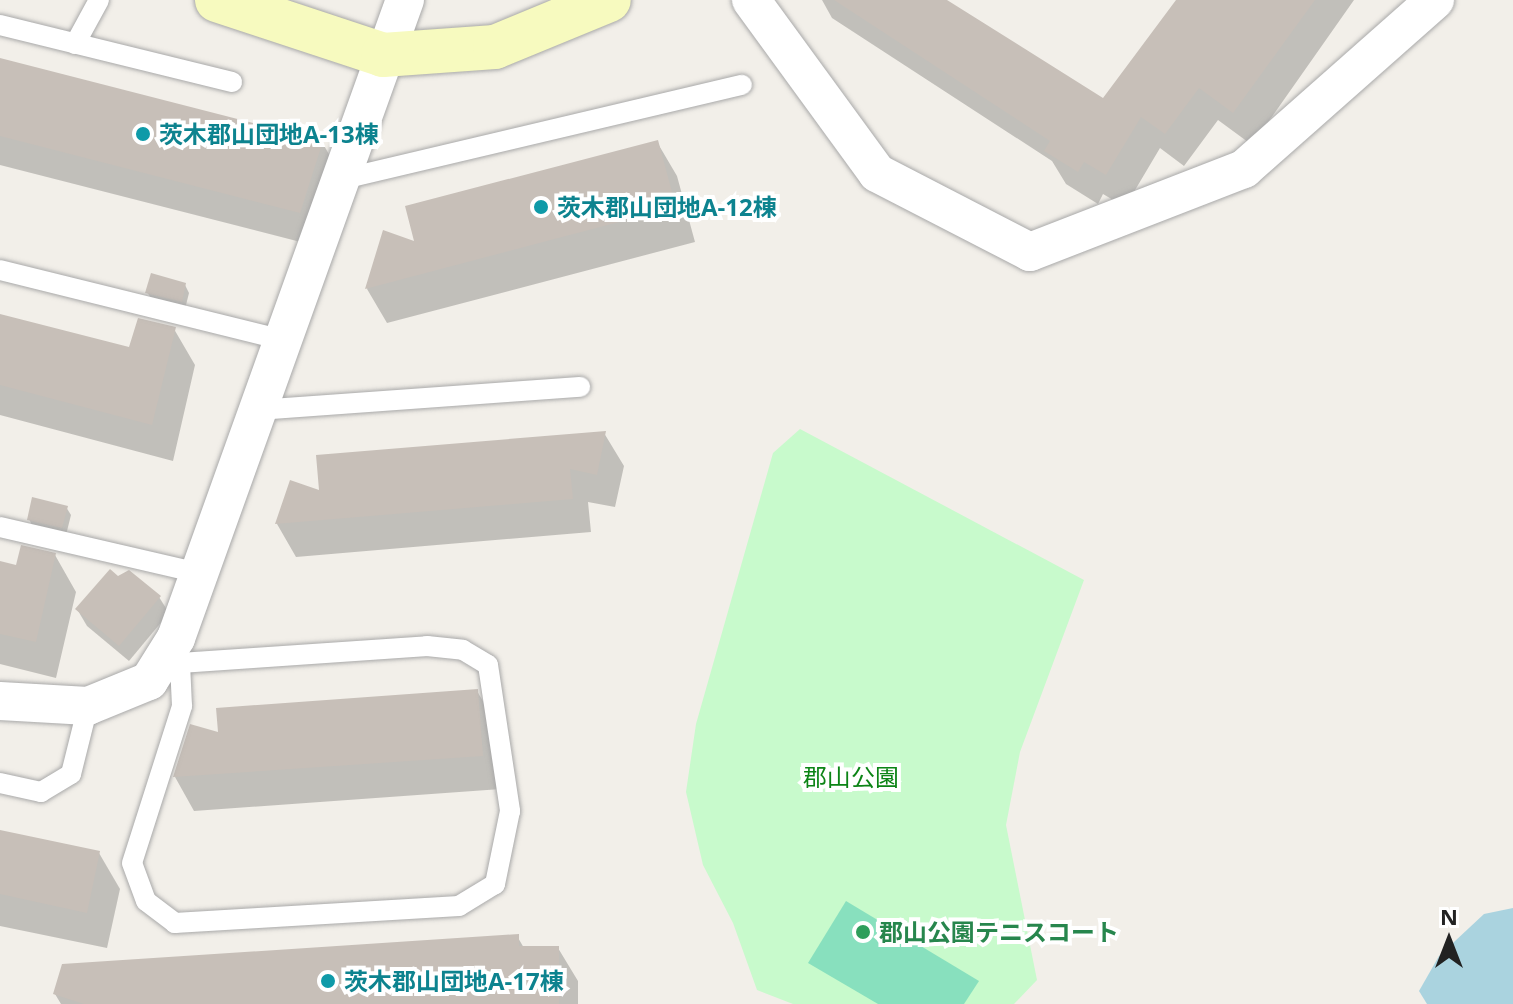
<!DOCTYPE html>
<html>
<head>
<meta charset="utf-8">
<style>
	body { margin:0 }
	#map { position:relative; width:1513px; height:1004px; overflow:hidden; background:#f2efe9; font-family:"Open Sans","Noto Sans JP",sans-serif }
	div>[style] { position:absolute }
	[style*='--x'] { left:calc(var(--x)*1px); top:calc(var(--y)*1px); width:calc(var(--w)*1px); rotate:calc(var(--a)*1deg) }
	.park>* { inset:0; background:#c8facc }
	.pitch>* { inset:0; background:#88e0be }
	.water>* { inset:0; background:#aad3df }
	.shadow>* { inset:0; background:#0003 }
	.building>* { inset:0; background:#c7bfb8 }
	.roads { filter:drop-shadow(0 0 2px #a9a9a9) drop-shadow(0 0 2px #a9a9a9) }
	.lane>* { height:20px; margin:-10px; padding:0 10px; transform-origin:10px; border-radius:10px; background:#fff }
	.street>* { height:38px; margin:-19px; padding:0 19px; transform-origin:19px; border-radius:19px; background:#fff }
	.secondary>* { height:44px; margin:-22px; padding:0 22px; transform-origin:22px; border-radius:22px; background:#f7fabf }
	.dots>* { width:22px; height:22px; translate:-50% -50%; box-sizing:border-box; border:4px solid #fff; border-radius:50% }
	span { translate:-50% -50%; white-space:nowrap; text-align:center; line-height:1.15; -webkit-text-stroke:8px #fff; paint-order:stroke }
	.culture-label { font-size:24px; color:#0d838f; font-weight:700 }
	.left { translate:0 -50%; text-align:left }
	.park-label { font-size:24px; color:#0c8416 }
	.leisure-label { font-size:24px; color:#27864d; font-weight:700 }
	.north { position:absolute; left:1409px; top:900px; width:80px; height:80px; -webkit-text-stroke:6px #fff; paint-order:stroke; rotate:0deg; font-size:22px; font-weight:700; line-height:32px; text-align:center; color:#222 }
	.north::after { content:''; display:block; margin:auto; width:28px; height:36px; background:#222; clip-path:polygon(50% 0,100% 100%,50% 72%,0 100%) }
</style>
</head>
<body>
<div id="map">
	<div class="park">
		<div style="clip-path:polygon(800px 429px,1084px 580px,1020px 752px,1006px 825px,1037px 980px,1014px 1004px,793px 1004px,757px 990px,733px 923px,703px 865px,686px 792px,696px 724px,773px 453px)"></div>
	</div>
	<div class="pitch">
		<div style="clip-path:polygon(846px 901px,979px 981px,964px 1004px,878px 1004px,808px 963px)"></div>
	</div>
	<div class="water">
		<div style="clip-path:polygon(1513px 908px,1513px 1004px,1427px 1004px,1419px 991px,1439px 956px,1484px 914px)"></div>
	</div>
	<div class="shadow">
		<div style="clip-path:polygon(822px 0,945px 0,1104px 101px,1178px 0,1354px 0,1252px 145px,1218px 120px,1184px 166px,1160px 148px,1125px 207px,1103px 194px,1098px 204px,1066px 184px,1052px 161px,832px 18px)"></div>
		<div style="clip-path:polygon(0 60px,322px 142px,342px 177px,320px 247px,0 165px)"></div>
		<div style="clip-path:polygon(657px 142px,677px 176px,695px 242px,387px 323px,367px 289px,384px 233px,417px 244px)"></div>
		<div style="clip-path:polygon(185px 285px,189px 293px,185px 309px,152px 300px,147px 292px)"></div>
		<div style="clip-path:polygon(0 316px,130px 350px,174px 329px,195px 365px,173px 461px,0 415px)"></div>
		<div style="clip-path:polygon(604px 433px,624px 466px,615px 507px,588px 502px,591px 532px,296px 557px,277px 524px,291px 482px,321px 493px)"></div>
		<div style="clip-path:polygon(66px 507px,71px 515px,66px 535px,33px 527px,29px 519px)"></div>
		<div style="clip-path:polygon(55px 555px,76px 592px,56px 678px,0 664px,0 563px,17px 567px)"></div>
		<div style="clip-path:polygon(118px 578px,159px 597px,169px 613px,129px 661px,87px 626px,77px 609px)"></div>
		<div style="clip-path:polygon(477px 691px,497px 725px,501px 789px,194px 811px,175px 777px,191px 726px,220px 735px)"></div>
		<div style="clip-path:polygon(0 832px,99px 853px,120px 889px,107px 948px,0 926px)"></div>
		<div style="clip-path:polygon(517px 936px,524px 948px,558px 948px,578px 981px,578px 1004px,61px 1004px,55px 994px)"></div>
	</div>
	<div class="building">
		<div style="clip-path:polygon(834px 0,947px 0,1103px 98px,1176px 0,1315px 0,1233px 113px,1199px 88px,1165px 134px,1141px 117px,1106px 175px,1084px 162px,1078px 172px,1044px 151px,1050px 141px)"></div>
		<div style="clip-path:polygon(0 58px,323px 141px,300px 213px,0 136px)"></div>
		<div style="clip-path:polygon(658px 140px,676px 207px,365px 289px,383px 230px,414px 241px,405px 206px)"></div>
		<div style="clip-path:polygon(151px 273px,186px 283px,182px 302px,145px 293px)"></div>
		<div style="clip-path:polygon(0 314px,129px 347px,138px 318px,176px 327px,152px 425px,0 385px)"></div>
		<div style="clip-path:polygon(606px 431px,597px 475px,570px 469px,573px 499px,275px 524px,290px 480px,319px 490px,316px 455px)"></div>
		<div style="clip-path:polygon(32px 497px,68px 506px,62px 528px,27px 520px)"></div>
		<div style="clip-path:polygon(21px 545px,56px 553px,36px 642px,0 634px,0 561px,16px 565px)"></div>
		<div style="clip-path:polygon(110px 569px,118px 576px,129px 570px,161px 596px,119px 646px,75px 609px)"></div>
		<div style="clip-path:polygon(478px 689px,483px 756px,173px 777px,190px 724px,218px 732px,216px 708px)"></div>
		<div style="clip-path:polygon(0 830px,100px 851px,87px 913px,0 894px)"></div>
		<div style="clip-path:polygon(519px 934px,519px 946px,559px 946px,559px 1004px,84px 1004px,53px 994px,62px 964px)"></div>
	</div>
	<div class="roads">
		<div class="lane">
			<div style="--x:0;--y:25;--w:239;--a:13.8"></div>
			<div style="--x:75;--y:44;--w:50;--a:-61.4"></div>
			<div style="--x:339;--y:180;--w:414;--a:-13.3"></div>
			<div style="--x:0;--y:270;--w:291;--a:13.9"></div>
			<div style="--x:257;--y:410;--w:324;--a:-4.1"></div>
			<div style="--x:0;--y:527;--w:204;--a:13"></div>
			<div style="--x:160;--y:664;--w:20;--a:-3"></div>
			<div style="--x:180;--y:663;--w:248;--a:-3.9"></div>
			<div style="--x:427;--y:646;--w:36;--a:6"></div>
			<div style="--x:463;--y:650;--w:29;--a:31"></div>
			<div style="--x:488;--y:665;--w:148;--a:81.4"></div>
			<div style="--x:510;--y:811;--w:75;--a:101.6"></div>
			<div style="--x:495;--y:884;--w:42;--a:148.6"></div>
			<div style="--x:459;--y:906;--w:285;--a:176.6"></div>
			<div style="--x:175;--y:923;--w:36;--a:-143"></div>
			<div style="--x:146;--y:901;--w:40;--a:-110.2"></div>
			<div style="--x:132;--y:863;--w:165;--a:-72.3"></div>
			<div style="--x:182;--y:706;--w:43;--a:-92.7"></div>
			<div style="--x:0;--y:783;--w:42;--a:12.4"></div>
			<div style="--x:41;--y:792;--w:35;--a:-31"></div>
			<div style="--x:71;--y:774;--w:70;--a:-76"></div>
		</div>
		<div class="street">
			<div style="--x:751;--y:0;--w:214;--a:53.9"></div>
			<div style="--x:877;--y:173;--w:172;--a:27.3"></div>
			<div style="--x:1030;--y:252;--w:230;--a:-21.2"></div>
			<div style="--x:1244;--y:169;--w:255;--a:-41.5"></div>
			<div style="--x:0;--y:701;--w:88;--a:3.3"></div>
			<div style="--x:88;--y:706;--w:66;--a:-22.3"></div>
			<div style="--x:149;--y:681;--w:51;--a:-57.9"></div>
			<div style="--x:176;--y:638;--w:678;--a:-70.26"></div>
		</div>
		<div class="secondary">
			<div style="--x:217;--y:0;--w:175;--a:18.3"></div>
			<div style="--x:383;--y:55;--w:112;--a:-4.1"></div>
			<div style="--x:495;--y:47;--w:123;--a:-22.4"></div>
		</div>
	</div>
	<div class="dots">
		<div style="left:143px;top:134px;background:#0f9aa8"></div>
		<div style="left:541px;top:207px;background:#0f9aa8"></div>
		<div style="left:863px;top:932px;background:#2e9e5b"></div>
		<div style="left:328px;top:981px;background:#0f9aa8"></div>
	</div>
	<div class="culture-label">
		<span class="left" style="left:159px;top:134px">茨木郡山団地A-13棟</span>
		<span class="left" style="left:557px;top:207px">茨木郡山団地A-12棟</span>
		<span class="left" style="left:344px;top:981px">茨木郡山団地A-17棟</span>
	</div>
	<div class="park-label">
		<span style="left:851px;top:777px">郡山公園</span>
	</div>
	<div class="leisure-label">
		<span class="left" style="left:879px;top:932px">郡山公園テニスコート</span>
	</div>
	<div class="north">N</div>
</div>
</body>
</html>
